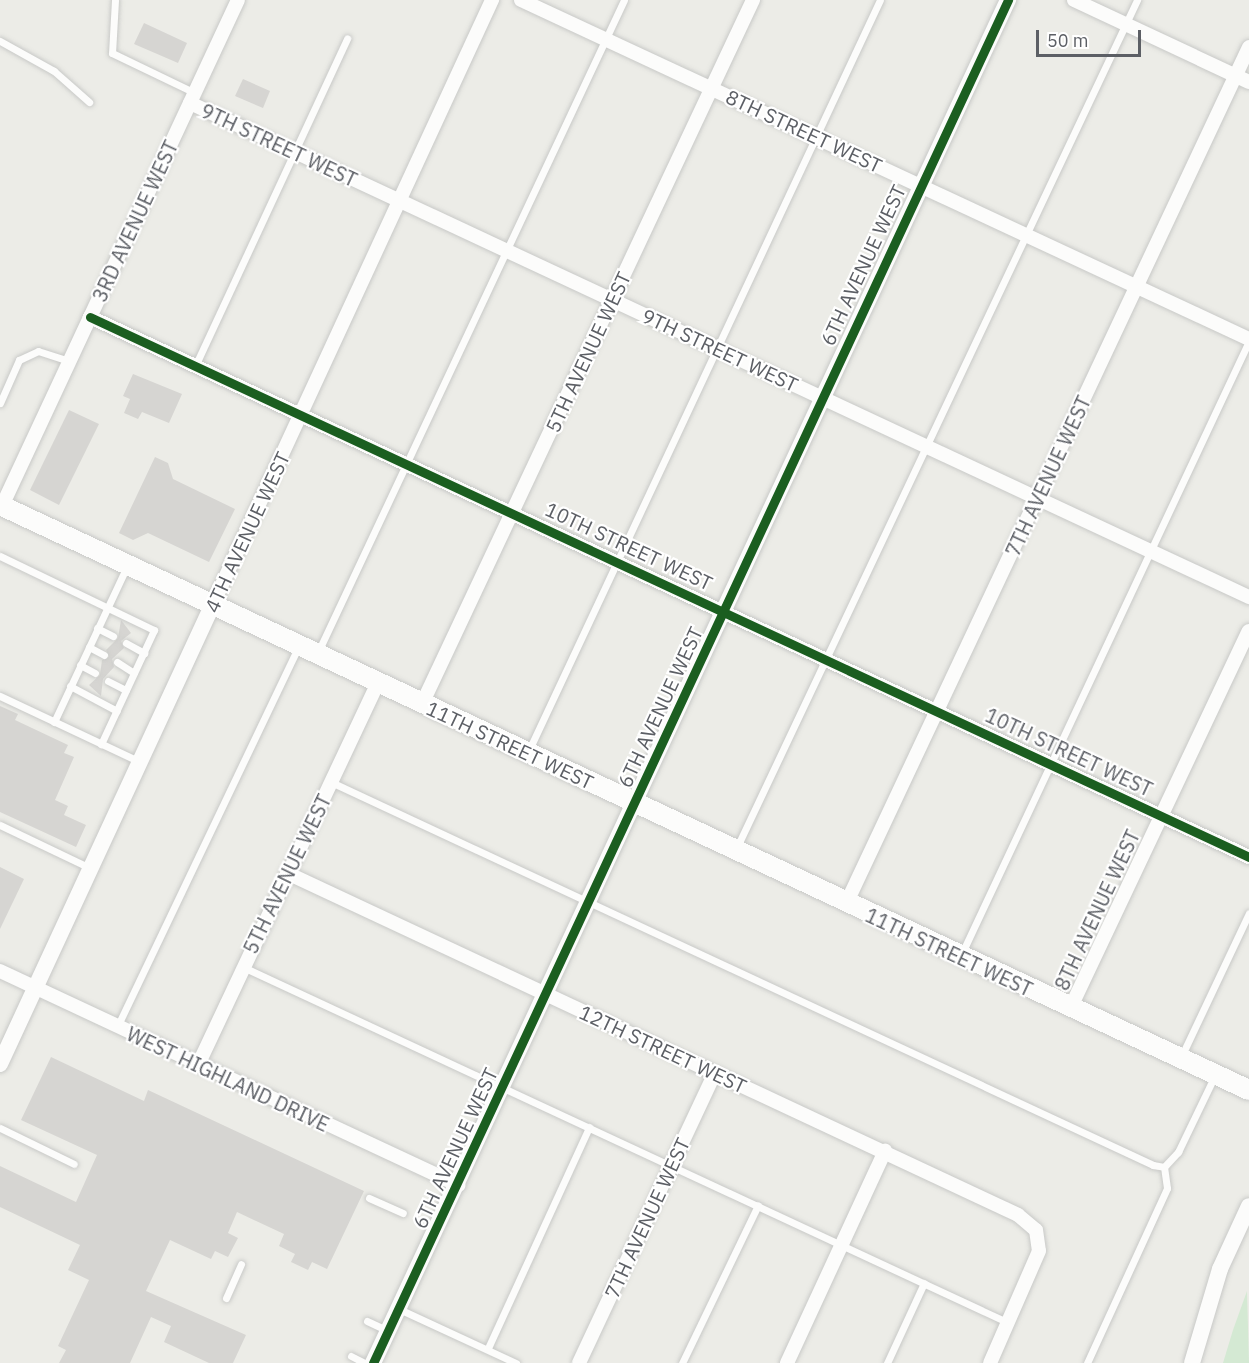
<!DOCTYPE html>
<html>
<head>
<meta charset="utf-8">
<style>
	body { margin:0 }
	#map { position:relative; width:1249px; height:1363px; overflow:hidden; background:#ecece7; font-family:"IBM Plex Sans",sans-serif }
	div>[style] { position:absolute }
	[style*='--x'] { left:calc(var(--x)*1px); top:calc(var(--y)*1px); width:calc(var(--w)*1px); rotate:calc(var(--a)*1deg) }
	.green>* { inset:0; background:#d4e9d3 }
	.building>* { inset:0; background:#d6d5d2 }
	.roads { filter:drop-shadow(0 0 2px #c8c9c7) drop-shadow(0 0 2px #c8c9c7) }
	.service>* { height:7px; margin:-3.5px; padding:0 3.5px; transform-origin:3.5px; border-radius:3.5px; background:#fcfcfb }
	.minor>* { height:14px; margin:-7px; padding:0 7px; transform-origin:7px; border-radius:7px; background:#fcfcfb }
	.tertiary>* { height:16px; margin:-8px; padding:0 8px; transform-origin:8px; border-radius:8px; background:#fcfcfb }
	.secondary>* { height:20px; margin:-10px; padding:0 10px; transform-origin:10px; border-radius:10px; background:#fcfcfb }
	.cycleway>* { height:9px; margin:-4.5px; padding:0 4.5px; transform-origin:4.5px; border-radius:4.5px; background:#1b5e20 }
	span { translate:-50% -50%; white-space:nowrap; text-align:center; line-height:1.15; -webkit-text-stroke:4.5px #fff; paint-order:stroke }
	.street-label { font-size:20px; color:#5c5f65 }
	.scale { position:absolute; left:1036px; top:30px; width:105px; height:27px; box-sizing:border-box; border:3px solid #5c5f65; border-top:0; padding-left:8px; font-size:18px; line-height:21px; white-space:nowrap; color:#5c5f65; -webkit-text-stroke:4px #fff; paint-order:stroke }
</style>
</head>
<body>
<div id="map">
	<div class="green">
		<div style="clip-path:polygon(1247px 1291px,1249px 1363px,1223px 1363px,1233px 1330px)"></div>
	</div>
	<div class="building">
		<div style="clip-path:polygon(144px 23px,187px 43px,178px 63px,134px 44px)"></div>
		<div style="clip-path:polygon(243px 79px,270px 91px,263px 108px,235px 96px)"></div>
		<div style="clip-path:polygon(133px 374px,182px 394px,169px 423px,142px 412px,138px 419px,124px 413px,130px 399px,123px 396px)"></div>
		<div style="clip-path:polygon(69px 410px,99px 424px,59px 505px,30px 490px)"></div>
		<div style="clip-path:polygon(155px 457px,168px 463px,173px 479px,235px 509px,209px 562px,148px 533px,133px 540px,119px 533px)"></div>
		<div style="clip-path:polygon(121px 620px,131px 633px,121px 641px,124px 648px,112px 659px,114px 667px,103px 679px,101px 696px,89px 685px,100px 675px,102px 660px,109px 657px,106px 650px,118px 638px)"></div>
		<div style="clip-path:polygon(0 706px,18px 714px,15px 720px,68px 745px,64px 753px,74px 757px,55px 800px,68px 806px,64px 815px,86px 825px,76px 847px,0 812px)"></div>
		<div style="clip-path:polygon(0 867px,24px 879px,0 929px)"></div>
		<div style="clip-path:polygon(51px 1057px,144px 1101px,148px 1090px,364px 1191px,327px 1269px,312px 1262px,308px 1270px,291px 1262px,295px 1254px,279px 1246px,284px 1234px,237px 1212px,228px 1233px,238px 1238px,228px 1257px,215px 1251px,211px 1259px,170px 1240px,146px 1291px,246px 1335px,233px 1363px,209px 1363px,164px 1342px,171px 1326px,151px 1317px,130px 1363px,59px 1363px,66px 1350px,58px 1346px,89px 1280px,68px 1270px,80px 1245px,0 1207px,0 1166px,76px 1202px,97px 1155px,21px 1120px)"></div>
	</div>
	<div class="roads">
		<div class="service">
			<div style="--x:115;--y:0;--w:53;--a:93.2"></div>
			<div style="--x:112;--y:53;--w:92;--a:25.7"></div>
			<div style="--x:0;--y:41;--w:62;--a:29.1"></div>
			<div style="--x:54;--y:71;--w:47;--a:41.5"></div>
			<div style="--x:196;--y:364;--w:359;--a:-65.1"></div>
			<div style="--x:0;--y:403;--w:47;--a:-66.2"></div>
			<div style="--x:19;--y:360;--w:21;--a:-25"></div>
			<div style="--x:38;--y:351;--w:33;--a:18"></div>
			<div style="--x:0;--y:556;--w:171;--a:25.7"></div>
			<div style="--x:154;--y:630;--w:126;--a:114.9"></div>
			<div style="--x:97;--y:628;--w:18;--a:27"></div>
			<div style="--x:126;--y:643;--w:21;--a:29"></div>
			<div style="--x:89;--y:647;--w:17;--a:28"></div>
			<div style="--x:318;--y:652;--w:720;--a:-64.86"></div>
			<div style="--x:117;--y:662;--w:20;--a:33"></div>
			<div style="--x:80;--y:665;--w:17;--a:28"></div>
			<div style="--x:108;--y:681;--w:20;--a:27"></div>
			<div style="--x:70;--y:686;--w:53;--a:28"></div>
			<div style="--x:0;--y:696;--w:155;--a:25.2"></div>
			<div style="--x:54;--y:722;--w:170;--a:-64.9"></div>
			<div style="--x:528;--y:752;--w:830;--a:-64.92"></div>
			<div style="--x:331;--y:782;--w:907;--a:24.98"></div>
			<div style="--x:1153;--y:1165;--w:11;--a:10"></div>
			<div style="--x:1164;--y:1167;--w:21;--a:-47"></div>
			<div style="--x:1178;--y:1152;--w:85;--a:-64.3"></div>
			<div style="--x:0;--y:825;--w:100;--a:25.5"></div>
			<div style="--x:737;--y:847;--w:937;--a:-64.72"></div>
			<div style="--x:962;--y:953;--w:676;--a:-64.88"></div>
			<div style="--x:243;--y:967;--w:845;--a:24.93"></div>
			<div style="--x:117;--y:1027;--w:420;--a:-64.5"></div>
			<div style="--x:1181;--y:1057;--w:159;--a:-64.7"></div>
			<div style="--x:0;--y:1128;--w:82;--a:25.9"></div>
			<div style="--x:369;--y:1198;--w:37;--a:24"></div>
			<div style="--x:226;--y:1298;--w:37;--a:-66"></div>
			<div style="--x:399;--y:1309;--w:129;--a:24.8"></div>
			<div style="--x:367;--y:1321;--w:23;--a:25"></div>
			<div style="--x:488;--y:1348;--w:243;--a:-65.4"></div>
			<div style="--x:351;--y:1356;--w:16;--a:27"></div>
			<div style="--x:682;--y:1363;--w:175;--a:-64.3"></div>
			<div style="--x:887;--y:1363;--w:88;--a:-65.2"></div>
			<div style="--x:1087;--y:1363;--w:192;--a:-65.4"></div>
			<div style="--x:1167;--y:1188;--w:21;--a:-98"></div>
		</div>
		<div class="minor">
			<div style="--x:521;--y:0;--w:803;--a:24.97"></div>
			<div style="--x:1074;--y:0;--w:193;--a:25.1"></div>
			<div style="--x:190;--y:103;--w:1169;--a:25.01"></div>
			<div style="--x:90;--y:317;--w:1279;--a:24.98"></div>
			<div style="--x:2;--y:506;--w:558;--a:-65"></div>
			<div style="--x:212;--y:606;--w:668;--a:-65.2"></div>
			<div style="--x:422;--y:704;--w:778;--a:-64.82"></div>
			<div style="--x:287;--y:873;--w:807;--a:25.07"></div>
			<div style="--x:1018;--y:1215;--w:23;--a:40"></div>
			<div style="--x:1036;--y:1230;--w:21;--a:82"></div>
			<div style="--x:1039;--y:1251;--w:122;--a:113.6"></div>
			<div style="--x:846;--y:904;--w:947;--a:-64.81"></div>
			<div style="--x:0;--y:971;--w:506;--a:25.04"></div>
			<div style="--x:1070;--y:1009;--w:418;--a:-64.7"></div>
			<div style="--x:198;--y:1065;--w:422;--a:-64.8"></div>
			<div style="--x:579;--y:1363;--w:320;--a:-64.9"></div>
			<div style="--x:787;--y:1363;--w:234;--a:-65.2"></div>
		</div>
		<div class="tertiary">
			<div style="--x:0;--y:1064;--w:505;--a:-65.16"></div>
			<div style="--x:373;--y:1363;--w:1504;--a:-65.02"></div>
			<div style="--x:1192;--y:1363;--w:98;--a:-73.4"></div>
			<div style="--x:1220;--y:1269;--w:69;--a:-65.3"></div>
		</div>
		<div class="secondary">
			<div style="--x:0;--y:505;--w:1379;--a:25.1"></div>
		</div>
	</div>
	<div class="cycleway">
		<div style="--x:90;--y:317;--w:1279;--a:24.98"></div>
		<div style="--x:373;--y:1363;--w:1504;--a:-65.02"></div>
	</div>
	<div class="street-label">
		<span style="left:804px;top:131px;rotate:25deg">8TH STREET WEST</span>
		<span style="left:279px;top:145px;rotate:25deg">9TH STREET WEST</span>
		<span style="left:135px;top:221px;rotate:-65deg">3RD AVENUE WEST</span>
		<span style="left:863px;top:265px;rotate:-65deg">6TH AVENUE WEST</span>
		<span style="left:720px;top:350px;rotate:25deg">9TH STREET WEST</span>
		<span style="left:588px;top:352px;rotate:-65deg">5TH AVENUE WEST</span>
		<span style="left:1048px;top:476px;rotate:-65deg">7TH AVENUE WEST</span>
		<span style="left:247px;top:532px;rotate:-65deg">4TH AVENUE WEST</span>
		<span style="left:629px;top:546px;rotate:25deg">10TH STREET WEST</span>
		<span style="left:660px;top:707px;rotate:-65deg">6TH AVENUE WEST</span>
		<span style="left:510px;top:745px;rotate:25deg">11TH STREET WEST</span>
		<span style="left:1069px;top:752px;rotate:25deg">10TH STREET WEST</span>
		<span style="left:287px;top:874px;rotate:-64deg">5TH AVENUE WEST</span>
		<span style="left:1097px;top:910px;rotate:-65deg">8TH AVENUE WEST</span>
		<span style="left:949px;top:952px;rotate:25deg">11TH STREET WEST</span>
		<span style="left:663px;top:1049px;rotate:25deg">12TH STREET WEST</span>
		<span style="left:228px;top:1079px;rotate:25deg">WEST HIGHLAND DRIVE</span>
		<span style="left:455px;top:1148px;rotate:-65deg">6TH AVENUE WEST</span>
		<span style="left:647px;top:1218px;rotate:-65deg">7TH AVENUE WEST</span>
	</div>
	<div class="scale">50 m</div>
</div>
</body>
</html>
